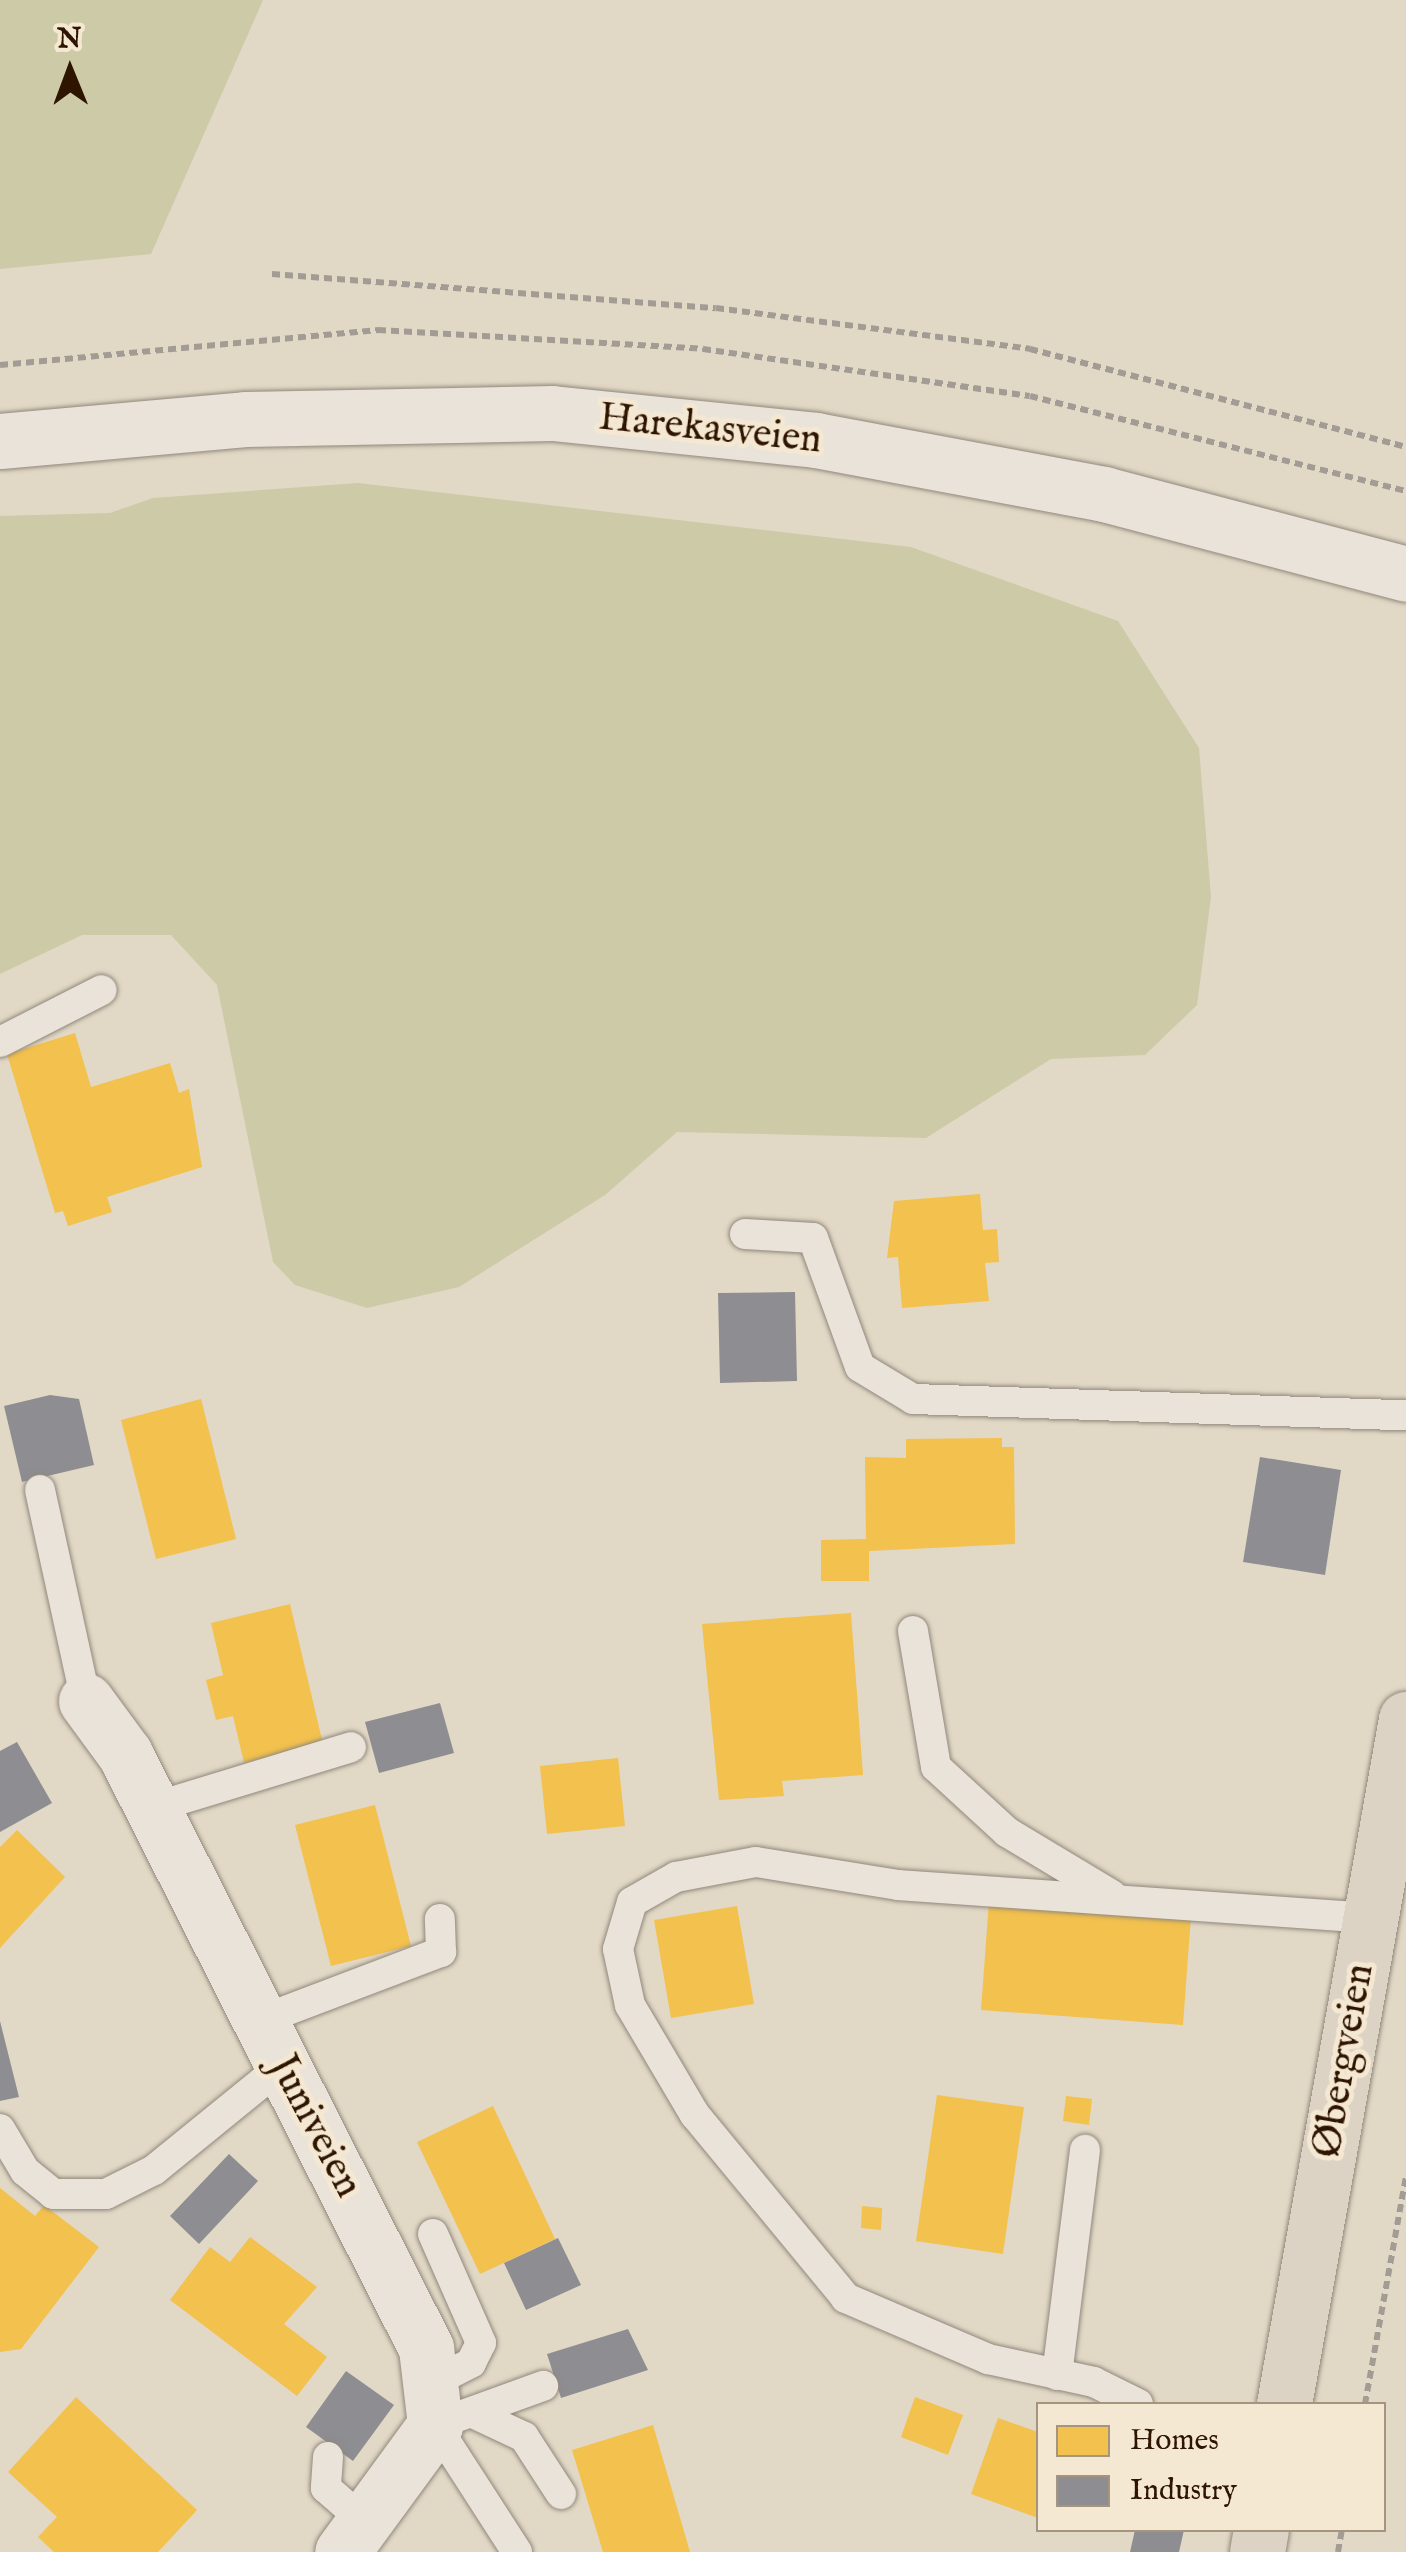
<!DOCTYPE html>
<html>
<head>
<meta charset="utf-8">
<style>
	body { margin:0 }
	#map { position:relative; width:1406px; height:2552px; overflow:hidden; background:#e2d8c6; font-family:"IM FELL English",serif }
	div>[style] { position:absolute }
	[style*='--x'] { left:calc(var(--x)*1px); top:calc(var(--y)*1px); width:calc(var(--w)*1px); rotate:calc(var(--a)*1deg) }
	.green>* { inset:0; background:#cdcaa7 }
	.homes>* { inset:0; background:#f2c14e }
	.industry>* { inset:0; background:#8d8d92 }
	.path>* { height:6px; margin-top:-3px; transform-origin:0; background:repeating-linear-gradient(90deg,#a39c94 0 8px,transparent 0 13px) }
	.roads { filter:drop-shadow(0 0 2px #91887b) drop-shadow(0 0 2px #91887b) }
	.service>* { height:30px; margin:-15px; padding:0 15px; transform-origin:15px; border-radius:15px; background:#e9e3da }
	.minor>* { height:55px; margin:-27.5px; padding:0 27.5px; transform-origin:27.5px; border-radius:27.5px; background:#e9e3da }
	.tertiary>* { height:55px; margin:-27.5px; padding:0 27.5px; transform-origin:27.5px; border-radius:27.5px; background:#e9e3da }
	.primary>* { height:55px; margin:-27.5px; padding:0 27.5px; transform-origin:27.5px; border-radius:27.5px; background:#dcd3c5 }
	span { translate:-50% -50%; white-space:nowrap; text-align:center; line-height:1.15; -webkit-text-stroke:10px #f5e8d2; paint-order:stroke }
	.street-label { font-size:40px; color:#2e1500 }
	.legend { position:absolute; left:1036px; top:2402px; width:350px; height:130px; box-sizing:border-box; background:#f5e8d2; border:2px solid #a5947e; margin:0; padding:12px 18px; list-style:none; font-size:30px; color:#2e1500 }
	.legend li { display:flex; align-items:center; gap:20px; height:50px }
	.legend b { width:50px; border:2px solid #a5947e }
	.north { position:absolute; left:20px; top:20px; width:100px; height:100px; -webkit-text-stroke:8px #f5e8d2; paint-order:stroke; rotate:359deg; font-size:28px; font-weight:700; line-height:40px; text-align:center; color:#2e1500 }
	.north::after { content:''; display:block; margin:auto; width:35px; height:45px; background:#2e1500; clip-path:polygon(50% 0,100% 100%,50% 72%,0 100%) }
</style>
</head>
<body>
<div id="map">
	<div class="green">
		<div style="clip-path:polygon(0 0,263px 0,151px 254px,0 269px)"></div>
		<div style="clip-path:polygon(358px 483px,911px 547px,1118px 621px,1199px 748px,1211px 897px,1197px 1005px,1145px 1055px,1051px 1059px,926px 1138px,677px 1132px,605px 1195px,459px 1287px,367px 1308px,295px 1285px,273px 1262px,217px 985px,171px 935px,82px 935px,0 974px,0 516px,110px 513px,153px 498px)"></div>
	</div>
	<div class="homes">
		<div style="clip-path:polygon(75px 1033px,91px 1087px,170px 1063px,179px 1093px,189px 1089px,202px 1167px,107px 1197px,112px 1212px,68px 1226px,63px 1211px,55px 1213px,7px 1054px)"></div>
		<div style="clip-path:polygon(980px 1194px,983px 1230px,997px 1229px,999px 1262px,985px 1263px,989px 1301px,902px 1308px,898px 1257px,887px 1258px,894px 1201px)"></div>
		<div style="clip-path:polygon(201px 1399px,236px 1539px,156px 1559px,121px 1420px)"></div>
		<div style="clip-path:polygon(1002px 1438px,1002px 1447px,1014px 1447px,1015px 1544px,869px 1551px,869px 1581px,821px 1581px,821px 1540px,866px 1539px,865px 1457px,906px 1458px,906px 1439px)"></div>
		<div style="clip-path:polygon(290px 1604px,323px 1744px,244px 1763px,233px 1716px,216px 1720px,206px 1680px,223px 1675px,211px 1623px)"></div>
		<div style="clip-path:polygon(851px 1613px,863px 1775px,782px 1781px,784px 1796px,719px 1800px,702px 1624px)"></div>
		<div style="clip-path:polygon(618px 1758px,625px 1826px,547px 1834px,540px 1766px)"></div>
		<div style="clip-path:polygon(375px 1805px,411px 1946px,331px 1966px,295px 1825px)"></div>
		<div style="clip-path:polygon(17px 1830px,65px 1877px,0 1948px,0 1847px)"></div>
		<div style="clip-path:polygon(989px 1901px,1191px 1916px,1183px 2025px,981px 2010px)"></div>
		<div style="clip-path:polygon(737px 1906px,754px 2004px,671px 2018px,654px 1920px)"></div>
		<div style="clip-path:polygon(937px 2095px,1024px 2107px,1003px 2254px,916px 2241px)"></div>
		<div style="clip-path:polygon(1066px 2096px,1092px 2099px,1089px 2125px,1063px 2121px)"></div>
		<div style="clip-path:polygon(493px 2106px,555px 2239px,480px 2274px,417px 2142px)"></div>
		<div style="clip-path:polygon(0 2188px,35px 2216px,44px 2205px,99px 2247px,21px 2349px,0 2352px)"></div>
		<div style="clip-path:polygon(862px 2206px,882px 2208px,881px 2230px,861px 2228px)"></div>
		<div style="clip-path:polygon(250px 2237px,317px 2287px,284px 2324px,327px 2357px,297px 2396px,170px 2300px,210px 2247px,230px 2262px)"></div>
		<div style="clip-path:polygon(76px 2397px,197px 2510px,158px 2552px,54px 2552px,38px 2537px,57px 2517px,8px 2472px)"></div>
		<div style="clip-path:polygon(915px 2397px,963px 2415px,948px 2455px,901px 2437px)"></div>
		<div style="clip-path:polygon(998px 2418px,1038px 2432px,1038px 2518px,971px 2494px)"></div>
		<div style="clip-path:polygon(653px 2425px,690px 2552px,603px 2552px,572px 2450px)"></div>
	</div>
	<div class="industry">
		<div style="clip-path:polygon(795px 1292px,797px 1381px,720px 1383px,718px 1293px)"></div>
		<div style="clip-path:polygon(50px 1395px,79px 1399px,94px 1465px,22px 1482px,4px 1406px)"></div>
		<div style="clip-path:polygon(1260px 1457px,1341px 1470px,1325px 1575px,1243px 1562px)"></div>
		<div style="clip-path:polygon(440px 1703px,454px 1753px,379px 1773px,365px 1722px)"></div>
		<div style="clip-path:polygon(17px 1742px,52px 1803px,0 1832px,0 1751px)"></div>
		<div style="clip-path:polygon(0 2021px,19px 2097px,0 2101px)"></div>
		<div style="clip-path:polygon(229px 2154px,258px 2181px,199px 2244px,170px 2216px)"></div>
		<div style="clip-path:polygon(558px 2238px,581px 2285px,526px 2310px,504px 2263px)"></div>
		<div style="clip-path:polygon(628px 2329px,648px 2370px,561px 2398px,547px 2354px)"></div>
		<div style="clip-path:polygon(346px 2371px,394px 2405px,353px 2461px,306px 2427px)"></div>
		<div style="clip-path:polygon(1135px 2530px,1184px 2530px,1179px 2552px,1130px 2552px)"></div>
	</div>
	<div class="path">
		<div style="--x:272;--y:274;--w:445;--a:4.4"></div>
		<div style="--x:716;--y:308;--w:317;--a:7.4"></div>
		<div style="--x:1030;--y:349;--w:389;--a:14.6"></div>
		<div style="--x:0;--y:365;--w:380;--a:-5.3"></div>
		<div style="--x:378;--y:330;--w:326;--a:3.3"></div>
		<div style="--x:703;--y:349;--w:330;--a:8.2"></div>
		<div style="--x:1030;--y:396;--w:388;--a:14.2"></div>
		<div style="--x:1365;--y:2404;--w:233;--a:-79.8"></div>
		<div style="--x:1338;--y:2552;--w:22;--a:-80"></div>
	</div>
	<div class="roads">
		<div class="service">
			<div style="--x:0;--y:1042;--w:114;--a:-27"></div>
			<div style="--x:745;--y:1234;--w:68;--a:3.4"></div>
			<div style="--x:813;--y:1238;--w:137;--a:70"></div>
			<div style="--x:860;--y:1367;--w:62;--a:31.1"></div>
			<div style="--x:913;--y:1399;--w:493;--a:1.9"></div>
			<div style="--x:40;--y:1490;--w:216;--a:77.7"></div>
			<div style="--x:913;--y:1631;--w:138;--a:80.4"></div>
			<div style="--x:936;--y:1767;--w:96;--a:42.5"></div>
			<div style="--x:1007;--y:1832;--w:122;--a:31"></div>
			<div style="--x:152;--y:1808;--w:208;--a:-17"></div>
			<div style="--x:259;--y:2021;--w:195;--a:-20.8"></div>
			<div style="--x:441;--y:1952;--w:33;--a:-92"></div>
			<div style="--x:0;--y:2129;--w:49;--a:59.2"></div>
			<div style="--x:25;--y:2171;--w:36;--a:39"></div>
			<div style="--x:53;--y:2194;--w:53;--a:0"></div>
			<div style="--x:106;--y:2194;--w:54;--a:-26.6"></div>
			<div style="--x:154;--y:2170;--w:165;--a:-39.1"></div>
			<div style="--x:433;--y:2234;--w:119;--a:66.2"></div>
			<div style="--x:481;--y:2343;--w:22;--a:117"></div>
			<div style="--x:471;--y:2363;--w:39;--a:153"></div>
			<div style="--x:1057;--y:2375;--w:227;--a:-82.9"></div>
			<div style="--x:1138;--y:2404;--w:49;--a:-153.4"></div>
			<div style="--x:1094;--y:2382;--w:108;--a:-167.8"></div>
			<div style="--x:988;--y:2359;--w:155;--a:-156.8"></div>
			<div style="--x:846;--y:2298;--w:237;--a:-129.5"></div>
			<div style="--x:695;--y:2115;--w:128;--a:-120.6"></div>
			<div style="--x:630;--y:2005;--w:57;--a:-102.1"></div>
			<div style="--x:618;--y:1949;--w:49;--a:-73.4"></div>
			<div style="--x:632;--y:1902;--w:51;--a:-29.6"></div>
			<div style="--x:676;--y:1877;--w:81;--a:-10.6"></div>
			<div style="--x:756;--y:1862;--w:144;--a:9.2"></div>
			<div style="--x:898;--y:1885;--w:473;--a:4"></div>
			<div style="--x:475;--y:2414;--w:54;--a:25.1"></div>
			<div style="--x:524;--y:2437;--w:68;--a:57"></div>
			<div style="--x:328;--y:2457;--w:31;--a:94"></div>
			<div style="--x:326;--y:2488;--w:53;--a:41.2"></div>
			<div style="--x:517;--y:2552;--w:151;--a:-122.8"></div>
			<div style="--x:435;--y:2425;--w:115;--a:-19.9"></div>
		</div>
		<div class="minor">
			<div style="--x:86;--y:1701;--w:66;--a:53.7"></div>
			<div style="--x:125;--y:1754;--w:666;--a:63.13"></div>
			<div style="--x:426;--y:2348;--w:78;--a:83.3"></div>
			<div style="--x:435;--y:2425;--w:157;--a:126.2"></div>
		</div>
		<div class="tertiary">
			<div style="--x:0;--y:441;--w:246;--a:-5.1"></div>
			<div style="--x:245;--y:419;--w:307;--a:-1.1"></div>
			<div style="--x:552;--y:413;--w:265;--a:5.8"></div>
			<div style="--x:816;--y:440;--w:293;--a:10.6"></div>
			<div style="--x:1104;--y:494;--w:312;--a:14.8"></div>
		</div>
		<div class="primary">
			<div style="--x:1284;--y:2404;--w:696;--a:-79.9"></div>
			<div style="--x:1257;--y:2552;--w:22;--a:-80"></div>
		</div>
	</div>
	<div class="street-label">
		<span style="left:710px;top:430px;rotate:6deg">Harekasveien</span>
		<span style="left:1345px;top:2061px;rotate:-80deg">Øbergveien</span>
		<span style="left:314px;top:2127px;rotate:62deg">Juniveien</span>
	</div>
	<ul class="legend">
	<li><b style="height:28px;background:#f2c14e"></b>Homes</li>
	<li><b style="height:28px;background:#8d8d92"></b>Industry</li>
	</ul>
	<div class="north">N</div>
</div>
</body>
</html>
